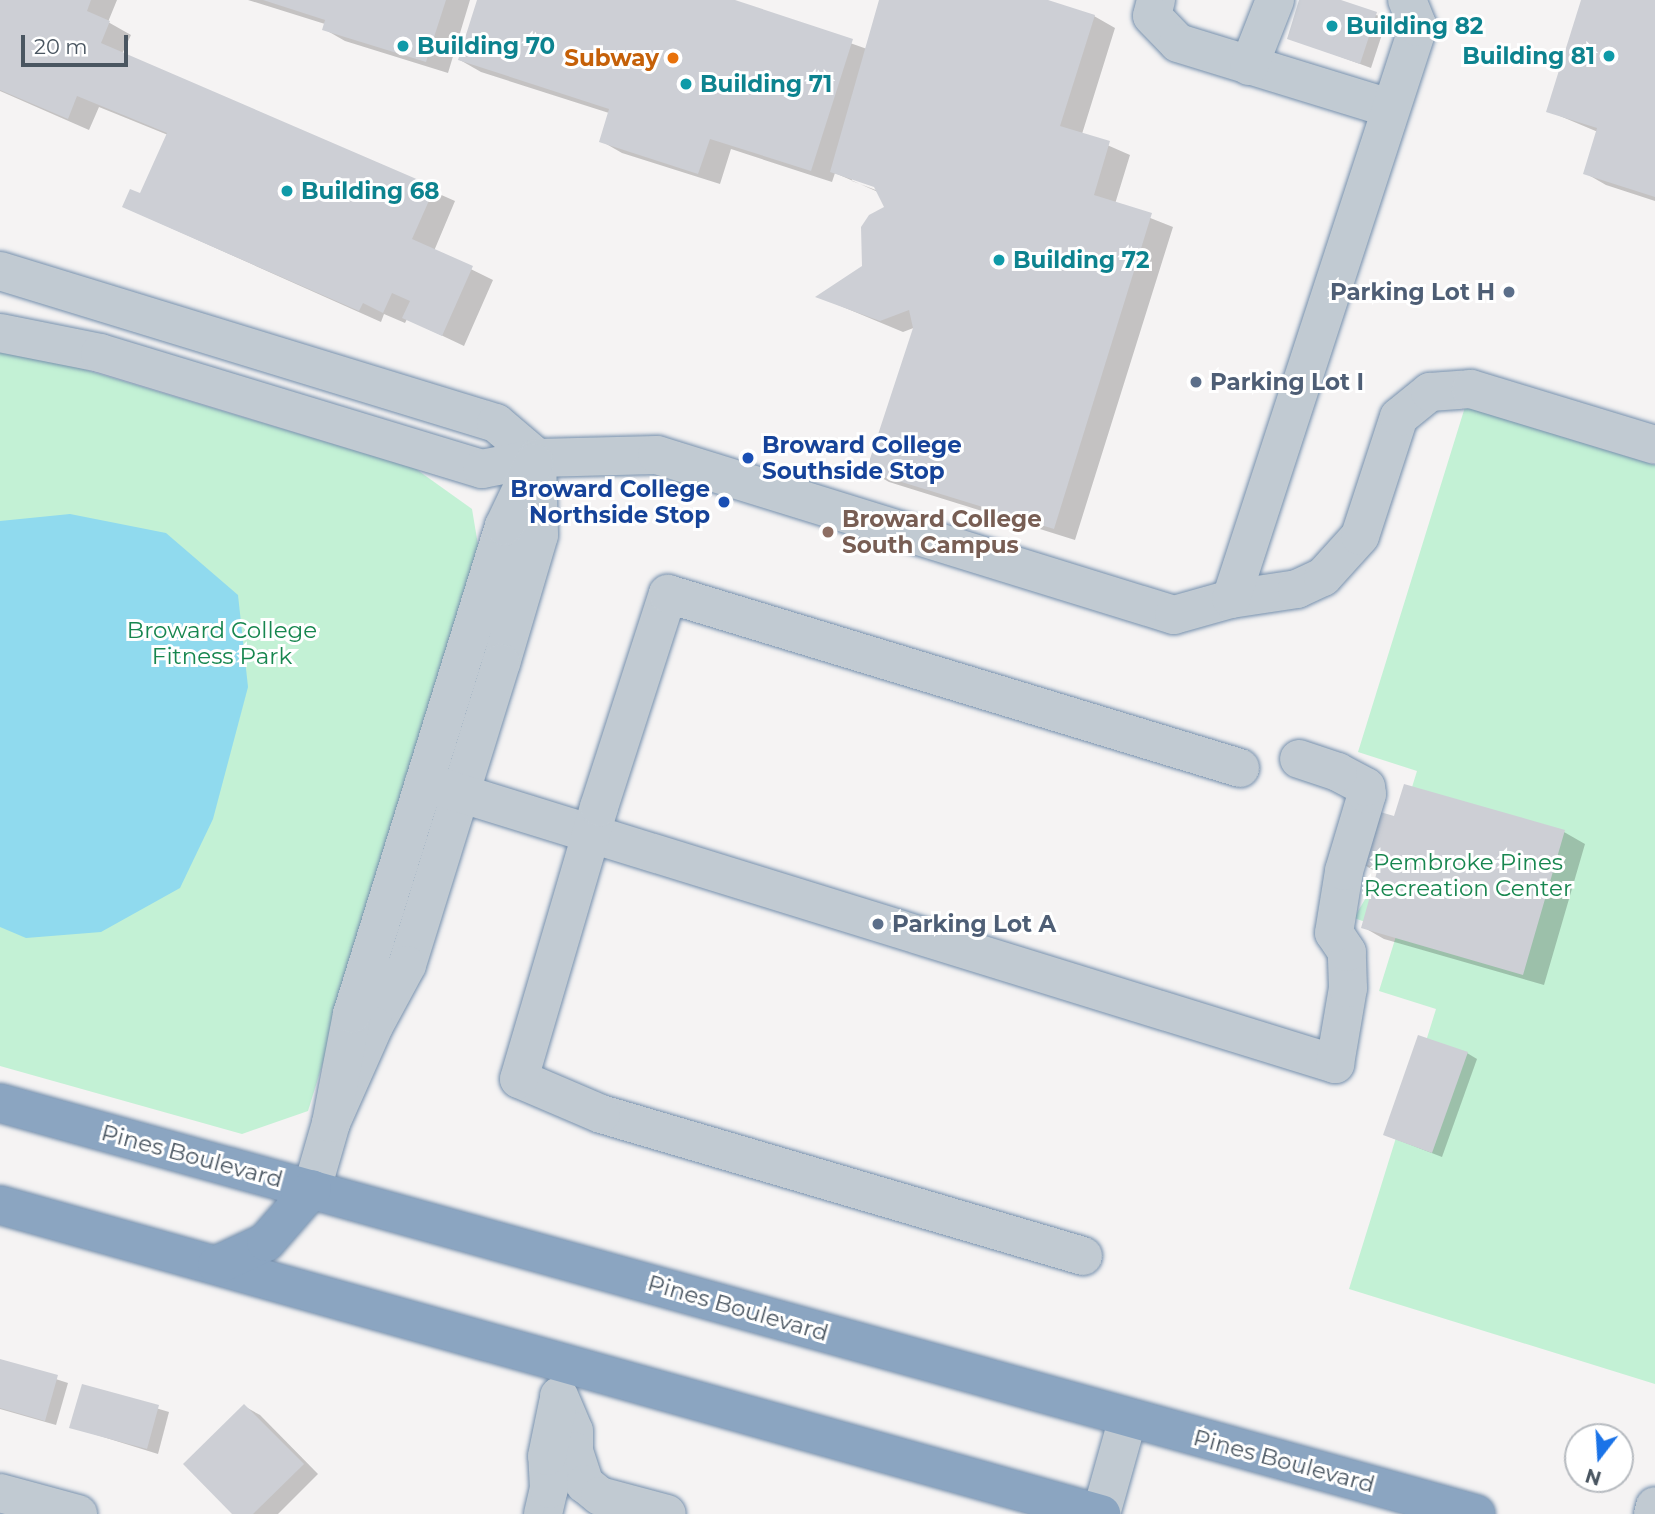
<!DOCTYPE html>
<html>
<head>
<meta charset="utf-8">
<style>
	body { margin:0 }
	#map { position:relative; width:1655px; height:1514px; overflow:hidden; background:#f5f3f3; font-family:Montserrat,sans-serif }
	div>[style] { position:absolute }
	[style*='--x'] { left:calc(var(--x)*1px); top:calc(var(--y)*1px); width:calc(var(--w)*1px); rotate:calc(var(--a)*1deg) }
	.green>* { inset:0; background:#c3f1d5 }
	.water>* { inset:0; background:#90daee }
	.shadow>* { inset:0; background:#0003 }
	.building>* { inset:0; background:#cdcfd5 }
	.roads { filter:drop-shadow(0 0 2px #7690ad) drop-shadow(0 0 2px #7690ad) }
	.minor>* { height:38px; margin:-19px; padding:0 19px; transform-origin:19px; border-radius:19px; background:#c1cad2 }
	.highway>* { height:38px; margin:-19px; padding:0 19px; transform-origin:19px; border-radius:19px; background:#8ba5c1 }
	.dots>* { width:19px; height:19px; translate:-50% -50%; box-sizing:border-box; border:4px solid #fff; border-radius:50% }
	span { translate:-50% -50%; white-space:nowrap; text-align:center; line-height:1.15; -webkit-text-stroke:6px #fff; paint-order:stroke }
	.culture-label { font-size:23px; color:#0d838f; font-weight:700 }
	.left { translate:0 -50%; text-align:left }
	.right { translate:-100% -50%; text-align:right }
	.food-label { font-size:23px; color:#c56008; font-weight:700 }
	.service-label { font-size:23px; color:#4e5e75; font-weight:700 }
	.transit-label { font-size:23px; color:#164399; font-weight:700 }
	.education-label { font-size:23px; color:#785e54; font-weight:700 }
	.park-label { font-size:23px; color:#17864f }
	.street-label { font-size:23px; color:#4a5661 }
	.north { position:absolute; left:1564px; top:1423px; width:70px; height:70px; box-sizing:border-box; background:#fff; border:2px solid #b7bbc0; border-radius:50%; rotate:197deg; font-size:19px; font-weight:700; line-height:28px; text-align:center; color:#4a5661 }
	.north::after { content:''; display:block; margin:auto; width:24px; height:32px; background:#1a73e8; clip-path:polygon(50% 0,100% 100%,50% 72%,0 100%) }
	.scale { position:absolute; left:21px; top:35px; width:107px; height:32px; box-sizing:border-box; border:4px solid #4a5661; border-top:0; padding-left:9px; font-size:21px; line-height:24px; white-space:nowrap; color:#4a5661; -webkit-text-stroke:5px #fff; paint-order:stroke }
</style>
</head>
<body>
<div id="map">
	<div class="green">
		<div style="clip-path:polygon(0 344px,416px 469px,472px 509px,480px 557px,308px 1111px,242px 1134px,0 1066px)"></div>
		<div style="clip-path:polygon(1465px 407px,1655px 465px,1655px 1384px,1349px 1289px,1436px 1009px,1379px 991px,1397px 933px,1354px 918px,1391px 855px,1417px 771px,1358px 752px)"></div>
	</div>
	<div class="water">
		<div style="clip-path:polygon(70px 514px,166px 533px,238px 595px,248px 687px,213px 819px,180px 888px,101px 932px,26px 938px,0 927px,0 521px)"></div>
	</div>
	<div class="shadow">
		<div style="clip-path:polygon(0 0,117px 0,108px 22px,131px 35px,122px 54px,455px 201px,434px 251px,493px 280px,464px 346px,407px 319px,405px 323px,384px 314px,381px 322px,124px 207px,141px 196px,168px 135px,99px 107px,89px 130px,0 91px)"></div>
		<div style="clip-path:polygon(248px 0,470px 0,448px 73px,345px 41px,324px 29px,325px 24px)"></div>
		<div style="clip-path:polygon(evenodd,478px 0,729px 0,867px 49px,881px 0,1042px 0,1094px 16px,1115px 28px,1082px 134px,1130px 155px,1115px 204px,1173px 227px,1075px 540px,889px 482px,868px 470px,916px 327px,903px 332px,819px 297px,864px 267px,887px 208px,878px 192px,835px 173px,832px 182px,731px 149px,720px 184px,622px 153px,601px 141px,609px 113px,481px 72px,460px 60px,478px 0,852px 177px,883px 188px,881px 192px,852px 181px,852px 177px)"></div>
		<div style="clip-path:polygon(1301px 0,1335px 0,1387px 19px,1371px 68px,1289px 38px)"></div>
		<div style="clip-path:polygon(1583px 0,1655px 0,1655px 201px,1606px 185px,1585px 173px,1598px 132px,1548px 111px)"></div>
		<div style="clip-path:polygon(1395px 818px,1564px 832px,1585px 844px,1544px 985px,1384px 939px,1363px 927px,1378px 873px,1356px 860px)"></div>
		<div style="clip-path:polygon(1467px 1053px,1477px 1059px,1442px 1157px,1385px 1135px)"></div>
		<div style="clip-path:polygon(0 1361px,68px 1383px,56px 1425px,0 1409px)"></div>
		<div style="clip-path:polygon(83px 1386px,169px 1412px,158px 1454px,71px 1427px)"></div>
		<div style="clip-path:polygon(244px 1406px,260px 1415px,318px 1474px,278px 1514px,235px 1514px)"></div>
	</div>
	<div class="building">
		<div style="clip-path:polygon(0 0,91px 0,87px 11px,110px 21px,101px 43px,435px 187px,412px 239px,473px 266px,442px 336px,402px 318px,410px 301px,392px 293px,383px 313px,363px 303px,359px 311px,122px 207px,130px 189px,140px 193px,167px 133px,77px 96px,68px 119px,0 90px)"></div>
		<div style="clip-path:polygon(263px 0,446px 0,426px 62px,322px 30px,325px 20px)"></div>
		<div style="clip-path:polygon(477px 0,735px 0,853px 39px,811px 171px,710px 139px,698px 174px,599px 142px,609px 109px,458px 60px)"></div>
		<div style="clip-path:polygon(879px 0,1048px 0,1095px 15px,1060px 126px,1110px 141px,1094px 195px,1152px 213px,1054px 529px,866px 471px,913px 328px,909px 310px,880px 321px,815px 297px,862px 266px,861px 227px,869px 215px,884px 207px,874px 187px,830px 172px)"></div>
		<div style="clip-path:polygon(1299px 0,1341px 0,1377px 12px,1360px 64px,1287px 39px)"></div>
		<div style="clip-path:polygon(1581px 0,1655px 0,1655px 197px,1583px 174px,1597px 128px,1546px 112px)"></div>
		<div style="clip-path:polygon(1404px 784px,1565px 830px,1523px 975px,1361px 928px,1378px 868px,1354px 861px,1370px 809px,1394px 816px)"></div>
		<div style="clip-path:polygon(1418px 1035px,1468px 1052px,1432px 1153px,1383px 1135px)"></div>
		<div style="clip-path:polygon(0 1359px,58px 1375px,45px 1421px,0 1408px)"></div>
		<div style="clip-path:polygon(82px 1384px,159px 1405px,147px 1449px,69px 1428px)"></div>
		<div style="clip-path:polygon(244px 1404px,304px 1464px,253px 1514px,232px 1514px,183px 1464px)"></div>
	</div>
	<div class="roads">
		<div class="minor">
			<div style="--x:1156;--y:0;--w:16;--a:104"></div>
			<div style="--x:1152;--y:16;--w:37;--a:46"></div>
			<div style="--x:1178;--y:43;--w:221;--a:17.1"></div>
			<div style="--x:1249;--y:66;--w:71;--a:-68.5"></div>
			<div style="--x:0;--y:271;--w:519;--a:17.04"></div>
			<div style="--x:496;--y:423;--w:54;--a:40.5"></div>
			<div style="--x:537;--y:458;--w:77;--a:88.5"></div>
			<div style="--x:539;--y:535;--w:134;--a:106.5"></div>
			<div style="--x:501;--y:663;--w:316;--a:107.3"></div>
			<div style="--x:407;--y:965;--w:69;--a:118.4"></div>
			<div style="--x:374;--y:1026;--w:106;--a:113.9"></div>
			<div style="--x:0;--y:333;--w:102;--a:11.3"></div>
			<div style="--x:100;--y:353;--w:399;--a:16.9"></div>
			<div style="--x:482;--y:469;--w:56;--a:-11.3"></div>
			<div style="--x:537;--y:458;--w:120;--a:-1.4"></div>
			<div style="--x:657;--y:455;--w:541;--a:17.2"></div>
			<div style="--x:1174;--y:615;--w:59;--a:-15.7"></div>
			<div style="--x:1231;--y:599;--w:67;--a:-8.6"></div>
			<div style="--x:1297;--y:589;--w:29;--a:-25"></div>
			<div style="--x:1323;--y:577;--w:55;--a:-47.9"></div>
			<div style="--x:1360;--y:536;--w:125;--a:-71.9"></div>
			<div style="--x:1399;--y:417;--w:40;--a:-39"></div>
			<div style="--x:1430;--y:392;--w:41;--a:-4.2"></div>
			<div style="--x:1471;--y:389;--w:192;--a:16.9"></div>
			<div style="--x:1231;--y:599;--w:602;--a:-71.9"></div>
			<div style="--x:1418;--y:27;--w:29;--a:-112"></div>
			<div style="--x:424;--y:782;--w:954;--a:17.2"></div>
			<div style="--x:1335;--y:1064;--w:77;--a:-80.3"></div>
			<div style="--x:1348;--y:988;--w:36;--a:-92"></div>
			<div style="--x:1347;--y:952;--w:23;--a:-124"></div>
			<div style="--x:1334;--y:933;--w:63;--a:-80.8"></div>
			<div style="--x:1344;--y:871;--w:80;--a:-73.4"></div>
			<div style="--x:1367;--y:794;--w:7;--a:-98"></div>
			<div style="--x:1366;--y:787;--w:32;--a:-152"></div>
			<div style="--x:1338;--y:772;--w:41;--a:-161.6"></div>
			<div style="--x:312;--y:1189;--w:69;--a:-73.9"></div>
			<div style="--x:331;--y:1123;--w:111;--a:-79.1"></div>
			<div style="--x:352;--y:1014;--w:511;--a:-72.7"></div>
			<div style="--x:504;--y:526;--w:70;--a:-64.5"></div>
			<div style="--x:1083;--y:1256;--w:502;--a:-163.58"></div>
			<div style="--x:601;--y:1114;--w:89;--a:-156.9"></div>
			<div style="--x:519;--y:1079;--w:284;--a:-73.6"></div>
			<div style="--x:599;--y:807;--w:224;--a:-72.1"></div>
			<div style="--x:668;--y:594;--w:598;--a:16.92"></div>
			<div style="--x:559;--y:1396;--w:38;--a:67"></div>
			<div style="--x:574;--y:1431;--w:20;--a:90"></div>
			<div style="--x:574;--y:1451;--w:35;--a:72"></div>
			<div style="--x:585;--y:1484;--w:19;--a:39"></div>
			<div style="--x:600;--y:1496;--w:69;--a:15"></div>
			<div style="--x:0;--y:1493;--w:81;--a:15.1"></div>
			<div style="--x:543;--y:1514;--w:26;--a:-77"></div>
			<div style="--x:549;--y:1489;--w:33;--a:-93"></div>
			<div style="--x:547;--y:1456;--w:54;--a:-78.3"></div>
			<div style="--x:1101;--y:1514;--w:100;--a:-74.3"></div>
			<div style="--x:1653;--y:1514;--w:8;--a:-76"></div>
		</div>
		<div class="highway">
			<div style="--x:0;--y:1103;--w:1532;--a:15.56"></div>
			<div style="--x:0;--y:1205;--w:1144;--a:15.68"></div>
			<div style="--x:217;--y:1265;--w:54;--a:-25.1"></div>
			<div style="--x:266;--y:1242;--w:70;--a:-49"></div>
		</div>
	</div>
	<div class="dots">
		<div style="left:1332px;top:26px;background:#0f9aa8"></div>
		<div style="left:403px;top:46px;background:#0f9aa8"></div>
		<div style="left:1609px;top:56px;background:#0f9aa8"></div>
		<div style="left:673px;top:58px;background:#e8710a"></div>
		<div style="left:686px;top:84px;background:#0f9aa8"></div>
		<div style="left:287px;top:191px;background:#0f9aa8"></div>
		<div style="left:999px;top:260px;background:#0f9aa8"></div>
		<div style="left:1509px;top:292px;background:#5c6f8a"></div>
		<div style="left:1196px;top:382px;background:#5c6f8a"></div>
		<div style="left:748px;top:458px;background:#1a4fb4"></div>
		<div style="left:724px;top:502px;background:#1a4fb4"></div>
		<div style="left:828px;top:532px;background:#8d6e63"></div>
		<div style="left:878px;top:924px;background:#5c6f8a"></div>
	</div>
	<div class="culture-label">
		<span class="left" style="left:1346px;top:26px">Building 82</span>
		<span class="left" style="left:417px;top:46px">Building 70</span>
		<span class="right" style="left:1595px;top:56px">Building 81</span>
		<span class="left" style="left:700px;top:84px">Building 71</span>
		<span class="left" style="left:301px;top:191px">Building 68</span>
		<span class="left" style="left:1013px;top:260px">Building 72</span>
	</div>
	<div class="food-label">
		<span class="right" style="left:659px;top:58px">Subway</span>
	</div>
	<div class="service-label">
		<span class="right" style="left:1495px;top:292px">Parking Lot H</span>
		<span class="left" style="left:1210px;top:382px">Parking Lot I</span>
		<span class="left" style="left:892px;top:924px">Parking Lot A</span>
	</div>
	<div class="transit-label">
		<span class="left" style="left:762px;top:458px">Broward College<br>Southside Stop</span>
		<span class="right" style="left:710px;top:502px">Broward College<br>Northside Stop</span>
	</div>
	<div class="education-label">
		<span class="left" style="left:842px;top:532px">Broward College<br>South Campus</span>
	</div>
	<div class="park-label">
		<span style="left:222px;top:643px">Broward College<br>Fitness Park</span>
		<span style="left:1468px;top:875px">Pembroke Pines<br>Recreation Center</span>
	</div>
	<div class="street-label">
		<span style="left:192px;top:1156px;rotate:15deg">Pines Boulevard</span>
		<span style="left:738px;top:1308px;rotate:16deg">Pines Boulevard</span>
		<span style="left:1284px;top:1461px;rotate:15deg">Pines Boulevard</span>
	</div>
	<div class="north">N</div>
	<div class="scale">20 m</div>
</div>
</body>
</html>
